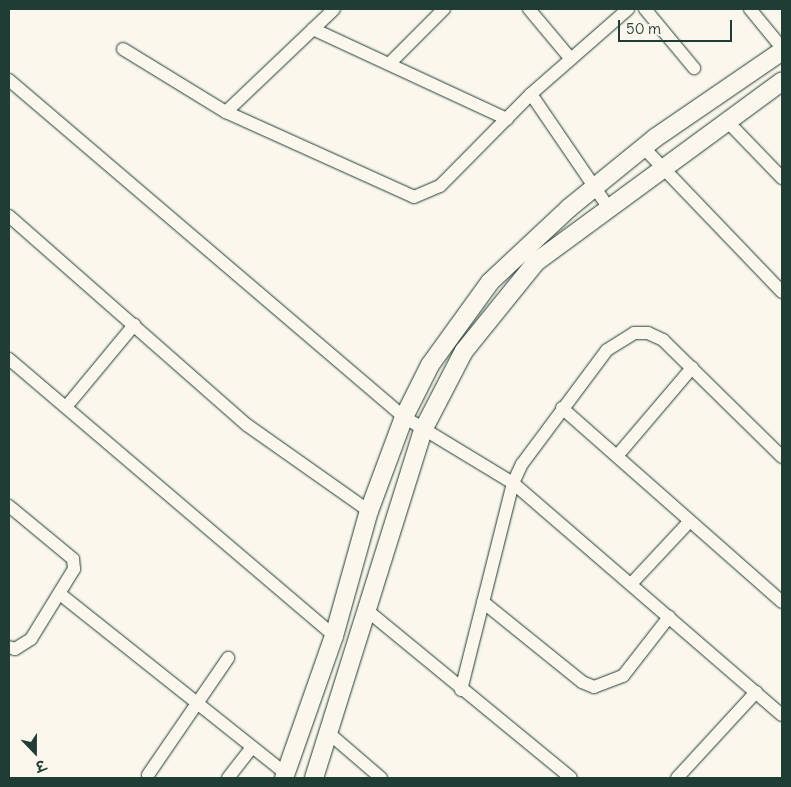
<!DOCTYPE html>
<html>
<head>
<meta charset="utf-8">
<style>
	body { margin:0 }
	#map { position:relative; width:791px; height:787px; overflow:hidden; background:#fbf7ec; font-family:Delius,"Playpen Sans Deva",sans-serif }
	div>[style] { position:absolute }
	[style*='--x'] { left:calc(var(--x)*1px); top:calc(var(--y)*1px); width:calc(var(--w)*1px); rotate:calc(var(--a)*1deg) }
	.roads { filter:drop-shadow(0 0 1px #1f3d34) drop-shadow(0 0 1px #1f3d34) }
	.street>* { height:12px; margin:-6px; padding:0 6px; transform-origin:6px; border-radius:6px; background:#fbf7ec }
	.secondary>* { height:18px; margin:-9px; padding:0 9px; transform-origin:9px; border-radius:9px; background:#fbf7ec }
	span { translate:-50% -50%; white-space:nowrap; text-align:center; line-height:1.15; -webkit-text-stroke:4px #fbf7ec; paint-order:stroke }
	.frame { position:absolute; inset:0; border:10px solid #1f3d34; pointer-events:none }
	.north { position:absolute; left:10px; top:727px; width:50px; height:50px; -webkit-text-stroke:4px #fbf7ec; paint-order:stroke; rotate:158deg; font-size:14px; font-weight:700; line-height:20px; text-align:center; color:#1f3d34 }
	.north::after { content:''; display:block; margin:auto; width:18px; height:22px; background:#1f3d34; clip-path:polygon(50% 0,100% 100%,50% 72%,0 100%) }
	.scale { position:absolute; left:618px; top:20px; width:114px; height:22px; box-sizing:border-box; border:2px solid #1f3d34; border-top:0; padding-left:6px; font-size:15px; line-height:18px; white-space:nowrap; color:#1f3d34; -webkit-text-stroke:4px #fbf7ec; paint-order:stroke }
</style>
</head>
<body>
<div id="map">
	<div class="roads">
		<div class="street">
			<div style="--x:529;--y:9;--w:65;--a:50"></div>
			<div style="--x:645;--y:9;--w:77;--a:50.3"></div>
			<div style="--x:750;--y:9;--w:50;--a:50.6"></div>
			<div style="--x:313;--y:29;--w:214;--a:24.9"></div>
			<div style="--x:123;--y:49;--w:121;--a:31.5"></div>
			<div style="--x:226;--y:112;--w:206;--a:24.3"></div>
			<div style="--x:414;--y:197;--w:28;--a:-23"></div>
			<div style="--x:440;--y:186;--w:129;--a:-45.3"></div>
			<div style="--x:531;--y:94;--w:129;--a:-41.2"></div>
			<div style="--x:389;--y:64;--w:78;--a:-45"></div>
			<div style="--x:9;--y:80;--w:519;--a:40.47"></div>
			<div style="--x:404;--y:417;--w:127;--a:31.2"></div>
			<div style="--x:513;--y:483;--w:355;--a:40.8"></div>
			<div style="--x:531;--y:94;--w:137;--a:55.7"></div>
			<div style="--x:226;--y:112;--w:149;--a:-43.6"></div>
			<div style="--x:726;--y:120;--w:81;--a:46"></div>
			<div style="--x:643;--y:147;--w:201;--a:46.2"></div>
			<div style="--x:9;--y:216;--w:317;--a:41.3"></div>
			<div style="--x:247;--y:425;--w:149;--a:35.2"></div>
			<div style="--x:9;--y:359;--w:427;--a:40.4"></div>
			<div style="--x:66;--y:407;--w:107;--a:-50.3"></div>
			<div style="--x:562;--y:408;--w:293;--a:41.4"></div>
			<div style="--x:617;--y:456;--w:116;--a:-49.6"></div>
			<div style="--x:9;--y:506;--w:83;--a:39.6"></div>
			<div style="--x:73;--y:559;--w:10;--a:84"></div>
			<div style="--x:74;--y:569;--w:82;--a:121.6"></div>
			<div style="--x:31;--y:639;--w:19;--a:148"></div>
			<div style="--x:15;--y:649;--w:6;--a:-162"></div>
			<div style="--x:631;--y:584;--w:86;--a:-46.9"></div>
			<div style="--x:60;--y:594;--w:289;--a:38.5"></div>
			<div style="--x:483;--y:602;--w:127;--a:38.9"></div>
			<div style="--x:582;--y:682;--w:13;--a:23"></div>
			<div style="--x:594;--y:687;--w:31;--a:-21"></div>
			<div style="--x:623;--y:676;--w:75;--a:-52.1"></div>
			<div style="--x:369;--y:612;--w:261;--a:39.4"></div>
			<div style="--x:461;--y:690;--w:213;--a:-75.9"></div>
			<div style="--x:513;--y:483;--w:21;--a:-65"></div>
			<div style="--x:522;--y:464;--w:142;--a:-53.3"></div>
			<div style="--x:607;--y:350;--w:32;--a:-32"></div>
			<div style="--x:634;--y:333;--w:14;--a:0"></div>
			<div style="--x:648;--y:333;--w:17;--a:25"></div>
			<div style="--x:663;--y:340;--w:167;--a:44.5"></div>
			<div style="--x:331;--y:735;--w:66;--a:40.7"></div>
			<div style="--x:148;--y:775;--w:142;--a:-55.6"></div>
			<div style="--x:228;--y:778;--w:39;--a:-52"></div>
			<div style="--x:677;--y:778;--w:117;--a:-47.4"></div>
		</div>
		<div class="secondary">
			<div style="--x:284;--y:778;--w:151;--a:-70.6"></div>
			<div style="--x:334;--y:636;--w:130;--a:-74.4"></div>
			<div style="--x:369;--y:511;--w:100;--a:-69.6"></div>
			<div style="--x:404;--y:417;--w:58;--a:-63.4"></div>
			<div style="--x:430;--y:365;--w:102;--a:-54.1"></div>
			<div style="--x:490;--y:282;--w:108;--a:-43.1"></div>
			<div style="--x:569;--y:208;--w:111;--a:-39.1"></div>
			<div style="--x:655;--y:138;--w:154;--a:-34.4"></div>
			<div style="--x:314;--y:778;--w:365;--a:-72.6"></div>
			<div style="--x:423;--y:430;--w:89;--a:-62.6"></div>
			<div style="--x:464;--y:351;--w:114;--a:-51"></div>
			<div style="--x:536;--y:262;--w:305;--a:-36.3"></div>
		</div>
	</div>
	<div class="frame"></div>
	<div class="north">उ</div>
	<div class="scale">50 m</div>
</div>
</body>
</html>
